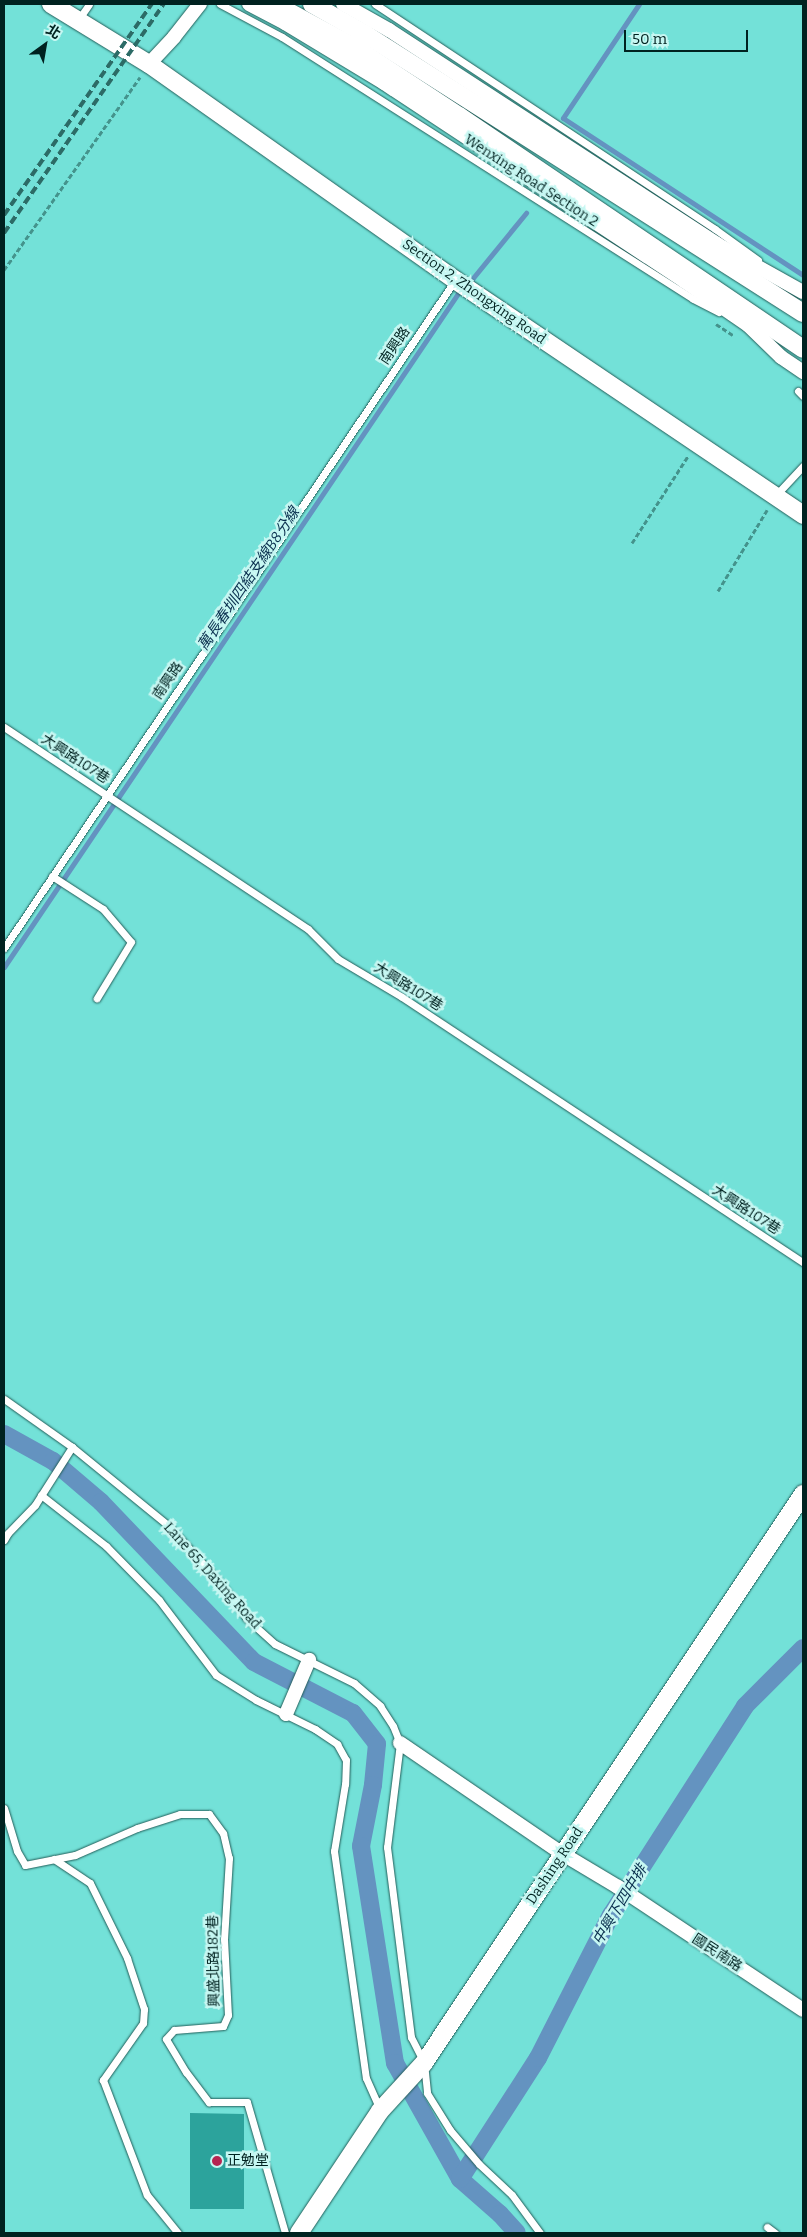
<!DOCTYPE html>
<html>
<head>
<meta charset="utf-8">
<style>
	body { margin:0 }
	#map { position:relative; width:807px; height:2237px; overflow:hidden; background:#73e1d8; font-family:Bitter,"Noto Sans TC",serif }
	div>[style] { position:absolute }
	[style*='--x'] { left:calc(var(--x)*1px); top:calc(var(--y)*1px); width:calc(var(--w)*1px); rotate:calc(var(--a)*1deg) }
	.stream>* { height:5px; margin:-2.5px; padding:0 2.5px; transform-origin:2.5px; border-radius:2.5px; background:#6493c0 }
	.canal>* { height:18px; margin:-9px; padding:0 9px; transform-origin:9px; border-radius:9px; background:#6493c0 }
	.building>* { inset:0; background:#2ca39c }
	.path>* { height:3px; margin-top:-1.5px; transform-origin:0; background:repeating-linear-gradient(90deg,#44938c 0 5px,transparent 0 7.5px) }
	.roads { filter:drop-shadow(0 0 1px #235e59) drop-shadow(0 0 1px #235e59) }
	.service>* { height:7px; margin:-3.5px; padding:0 3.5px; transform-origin:3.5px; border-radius:3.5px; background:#fff }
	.minor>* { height:14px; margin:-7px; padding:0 7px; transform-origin:7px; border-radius:7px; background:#fff }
	.tertiary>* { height:18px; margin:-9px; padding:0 9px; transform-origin:9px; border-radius:9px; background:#fff }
	.rail>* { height:4px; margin-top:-2px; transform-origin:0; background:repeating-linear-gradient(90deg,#2c6b66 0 8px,transparent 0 12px) }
	.dots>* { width:14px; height:14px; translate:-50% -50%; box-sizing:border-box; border:2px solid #c6f7f2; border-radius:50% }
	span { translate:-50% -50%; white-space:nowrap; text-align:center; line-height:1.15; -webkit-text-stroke:5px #c6f7f2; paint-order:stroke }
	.street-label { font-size:14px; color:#002220 }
	.poi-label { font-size:14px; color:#002220 }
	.left { translate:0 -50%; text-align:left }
	.water-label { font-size:15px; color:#092e4d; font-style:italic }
	.frame { position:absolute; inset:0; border:5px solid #002220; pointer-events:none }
	.north { position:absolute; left:20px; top:20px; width:50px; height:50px; -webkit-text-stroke:4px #c6f7f2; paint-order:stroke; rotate:32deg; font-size:14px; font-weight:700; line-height:20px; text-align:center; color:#002220 }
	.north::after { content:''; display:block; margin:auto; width:18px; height:22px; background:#002220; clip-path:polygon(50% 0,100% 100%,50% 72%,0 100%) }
	.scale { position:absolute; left:624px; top:30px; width:124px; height:22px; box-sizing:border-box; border:2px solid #002220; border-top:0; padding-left:6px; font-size:15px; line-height:18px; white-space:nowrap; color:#002220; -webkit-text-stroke:4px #c6f7f2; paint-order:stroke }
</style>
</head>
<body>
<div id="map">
	<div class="stream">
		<div style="--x:639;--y:4;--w:137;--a:123.7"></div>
		<div style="--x:563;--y:118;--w:287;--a:33.2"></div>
		<div style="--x:468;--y:284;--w:92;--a:-50.8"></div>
		<div style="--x:4;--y:967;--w:818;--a:-56.02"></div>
	</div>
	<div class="canal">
		<div style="--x:4;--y:1434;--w:56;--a:28.9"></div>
		<div style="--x:53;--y:1461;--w:63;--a:40.5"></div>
		<div style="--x:101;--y:1502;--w:221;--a:46.3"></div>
		<div style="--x:254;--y:1662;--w:111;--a:27.3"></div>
		<div style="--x:353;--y:1713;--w:39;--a:52"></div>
		<div style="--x:377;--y:1744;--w:41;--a:95.6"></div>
		<div style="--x:373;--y:1785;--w:62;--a:101.1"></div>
		<div style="--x:361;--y:1846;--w:220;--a:81.1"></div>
		<div style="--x:395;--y:2063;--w:133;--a:60.7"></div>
		<div style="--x:460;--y:2179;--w:53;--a:41.2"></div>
		<div style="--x:500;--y:2214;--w:25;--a:48"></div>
		<div style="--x:460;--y:2179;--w:144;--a:-57.2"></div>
		<div style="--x:538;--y:2058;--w:161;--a:-63"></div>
		<div style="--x:611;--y:1915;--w:248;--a:-57.3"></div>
		<div style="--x:745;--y:1706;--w:82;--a:-45"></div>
	</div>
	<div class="building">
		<div style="clip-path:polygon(190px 2113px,244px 2114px,244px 2209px,190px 2209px)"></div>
	</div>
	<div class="path">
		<div style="--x:4;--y:270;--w:236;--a:-54.8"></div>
		<div style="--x:716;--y:324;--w:20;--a:33"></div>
		<div style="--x:632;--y:543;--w:103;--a:-57.2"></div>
		<div style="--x:718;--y:591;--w:95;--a:-58.8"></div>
	</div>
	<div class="roads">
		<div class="service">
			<div style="--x:220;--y:4;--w:70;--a:28"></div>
			<div style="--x:282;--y:37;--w:487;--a:32.5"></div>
			<div style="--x:693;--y:299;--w:29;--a:27"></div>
			<div style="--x:375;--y:4;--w:408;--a:33.5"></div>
			<div style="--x:715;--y:229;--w:53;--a:35.8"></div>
			<div style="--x:78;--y:20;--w:19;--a:-55"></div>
			<div style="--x:798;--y:391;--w:7;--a:45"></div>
			<div style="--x:776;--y:495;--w:40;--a:-47"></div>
			<div style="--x:4;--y:727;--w:365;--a:33.6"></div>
			<div style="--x:308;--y:929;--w:42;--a:45"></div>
			<div style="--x:338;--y:959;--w:74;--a:30.7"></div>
			<div style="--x:402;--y:997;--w:481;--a:33.5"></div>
			<div style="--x:52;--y:876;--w:61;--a:32.9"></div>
			<div style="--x:103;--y:909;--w:43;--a:49.7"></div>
			<div style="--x:131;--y:942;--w:66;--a:121.3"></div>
			<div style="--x:4;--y:948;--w:806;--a:-55.97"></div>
			<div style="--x:4;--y:1399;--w:83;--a:35.2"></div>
			<div style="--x:72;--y:1447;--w:127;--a:39.2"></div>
			<div style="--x:170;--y:1527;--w:79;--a:48.1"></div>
			<div style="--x:223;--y:1586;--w:39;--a:54"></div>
			<div style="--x:246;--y:1618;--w:39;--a:42"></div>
			<div style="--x:275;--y:1644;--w:88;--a:26.3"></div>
			<div style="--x:354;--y:1683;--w:35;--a:41"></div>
			<div style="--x:380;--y:1706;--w:24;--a:57"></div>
			<div style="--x:393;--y:1726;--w:18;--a:68"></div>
			<div style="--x:400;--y:1743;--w:105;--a:97.1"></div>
			<div style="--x:387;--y:1847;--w:192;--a:82.8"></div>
			<div style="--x:411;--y:2037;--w:29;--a:63"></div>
			<div style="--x:424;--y:2063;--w:30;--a:84"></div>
			<div style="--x:427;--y:2093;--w:44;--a:58.1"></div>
			<div style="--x:450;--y:2130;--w:45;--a:49.5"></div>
			<div style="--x:479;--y:2164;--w:45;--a:43.2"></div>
			<div style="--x:512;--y:2195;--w:47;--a:53.6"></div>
			<div style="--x:41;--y:1495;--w:83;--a:38.1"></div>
			<div style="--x:106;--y:1546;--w:76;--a:45.5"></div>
			<div style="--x:159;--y:1600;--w:94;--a:52.8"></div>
			<div style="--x:216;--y:1675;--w:47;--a:32"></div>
			<div style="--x:256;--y:1700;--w:66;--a:26.2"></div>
			<div style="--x:315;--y:1729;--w:27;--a:34"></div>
			<div style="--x:337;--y:1744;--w:18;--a:61"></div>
			<div style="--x:346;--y:1760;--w:24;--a:92"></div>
			<div style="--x:345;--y:1784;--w:68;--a:99.3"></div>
			<div style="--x:334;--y:1851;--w:229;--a:82"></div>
			<div style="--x:366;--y:2078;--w:35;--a:66"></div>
			<div style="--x:4;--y:1540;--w:8;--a:-60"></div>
			<div style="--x:8;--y:1533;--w:39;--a:-46"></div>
			<div style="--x:35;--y:1505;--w:69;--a:-57.5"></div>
			<div style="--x:4;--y:1808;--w:45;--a:73.2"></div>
			<div style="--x:17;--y:1851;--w:16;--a:60"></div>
			<div style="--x:25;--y:1865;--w:51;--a:-11.3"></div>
			<div style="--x:75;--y:1855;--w:68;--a:-23.5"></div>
			<div style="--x:137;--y:1828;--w:45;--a:-18"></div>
			<div style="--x:180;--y:1814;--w:29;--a:0"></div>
			<div style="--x:209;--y:1814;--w:24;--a:54"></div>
			<div style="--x:223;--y:1833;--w:26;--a:77"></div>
			<div style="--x:229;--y:1858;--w:81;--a:93.5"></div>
			<div style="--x:224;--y:1939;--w:76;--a:87"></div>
			<div style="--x:228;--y:2015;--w:12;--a:114"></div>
			<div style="--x:223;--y:2026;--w:49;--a:175.3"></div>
			<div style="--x:174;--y:2030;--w:12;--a:132"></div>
			<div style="--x:166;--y:2039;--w:39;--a:59"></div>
			<div style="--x:186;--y:2072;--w:38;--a:53"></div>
			<div style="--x:209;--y:2102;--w:38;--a:0"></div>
			<div style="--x:247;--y:2102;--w:136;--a:73.8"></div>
			<div style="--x:54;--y:1859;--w:43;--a:33.7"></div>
			<div style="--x:90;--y:1883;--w:84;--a:63.7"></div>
			<div style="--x:127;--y:1958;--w:54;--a:71.6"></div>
			<div style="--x:144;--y:2009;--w:14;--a:94"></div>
			<div style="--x:143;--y:2023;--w:70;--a:125.1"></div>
			<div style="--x:103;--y:2080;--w:123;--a:69.1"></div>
			<div style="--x:147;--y:2195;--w:49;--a:50.8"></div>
			<div style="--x:767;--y:2227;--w:10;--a:37"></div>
		</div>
		<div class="minor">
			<div style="--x:249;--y:4;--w:41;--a:27.8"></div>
			<div style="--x:285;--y:23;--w:116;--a:31.2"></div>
			<div style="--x:384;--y:83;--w:359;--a:33.4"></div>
			<div style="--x:684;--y:281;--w:78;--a:34.5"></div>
			<div style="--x:748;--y:325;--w:46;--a:44.1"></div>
			<div style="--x:781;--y:357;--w:27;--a:34"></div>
			<div style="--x:343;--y:4;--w:53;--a:29.5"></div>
			<div style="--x:389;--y:30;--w:392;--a:33.1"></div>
			<div style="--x:717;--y:244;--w:98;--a:29.2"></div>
			<div style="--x:149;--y:64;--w:37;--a:-47"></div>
			<div style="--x:174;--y:37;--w:42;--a:-51.8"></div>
			<div style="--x:286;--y:1714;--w:59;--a:-66.9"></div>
			<div style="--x:400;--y:1743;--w:197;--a:34.3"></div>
			<div style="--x:563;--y:1854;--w:64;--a:31"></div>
			<div style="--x:618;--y:1887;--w:222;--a:33.6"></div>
		</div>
		<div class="tertiary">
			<div style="--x:51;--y:4;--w:115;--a:31.5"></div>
			<div style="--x:149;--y:64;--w:375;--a:35.2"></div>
			<div style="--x:455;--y:280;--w:420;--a:34"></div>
			<div style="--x:274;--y:4;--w:91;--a:28.3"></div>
			<div style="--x:354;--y:47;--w:126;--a:33.3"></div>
			<div style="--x:459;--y:116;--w:415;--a:34.1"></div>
			<div style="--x:312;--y:4;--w:61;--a:29.5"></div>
			<div style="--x:365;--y:34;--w:519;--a:32.5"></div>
			<div style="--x:299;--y:2233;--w:146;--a:-56.4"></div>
			<div style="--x:380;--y:2111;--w:65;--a:-47.5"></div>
			<div style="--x:424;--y:2063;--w:684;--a:-56.33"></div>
		</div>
	</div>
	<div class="rail">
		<div style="--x:4;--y:215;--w:258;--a:-55"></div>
		<div style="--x:4;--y:233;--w:279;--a:-55.1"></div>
	</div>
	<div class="dots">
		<div style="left:217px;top:2161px;background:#b52552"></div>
	</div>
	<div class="street-label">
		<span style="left:531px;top:181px;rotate:33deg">Wenxing Road Section 2</span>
		<span style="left:474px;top:292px;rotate:35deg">Section 2, Zhongxing Road</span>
		<span style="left:395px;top:346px;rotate:-56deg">南興路</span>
		<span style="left:168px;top:681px;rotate:-56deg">南興路</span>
		<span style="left:75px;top:759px;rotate:33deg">大興路107巷</span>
		<span style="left:408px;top:987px;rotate:32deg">大興路107巷</span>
		<span style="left:746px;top:1210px;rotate:33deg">大興路107巷</span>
		<span style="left:212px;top:1576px;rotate:48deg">Lane 65, Daxing Road</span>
		<span style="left:555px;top:1866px;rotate:-56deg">Dashing Road</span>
		<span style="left:717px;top:1953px;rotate:33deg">國民南路</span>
		<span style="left:214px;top:1961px;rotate:-91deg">興盛北路182巷</span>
	</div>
	<div class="poi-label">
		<span class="left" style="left:227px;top:2161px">正勉堂</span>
	</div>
	<div class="water-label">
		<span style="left:249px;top:579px;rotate:-56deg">萬長春圳四結支線B8分線</span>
		<span style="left:620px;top:1905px;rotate:-59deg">中興下四中排</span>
	</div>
	<div class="frame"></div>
	<div class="north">北</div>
	<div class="scale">50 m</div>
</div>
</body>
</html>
